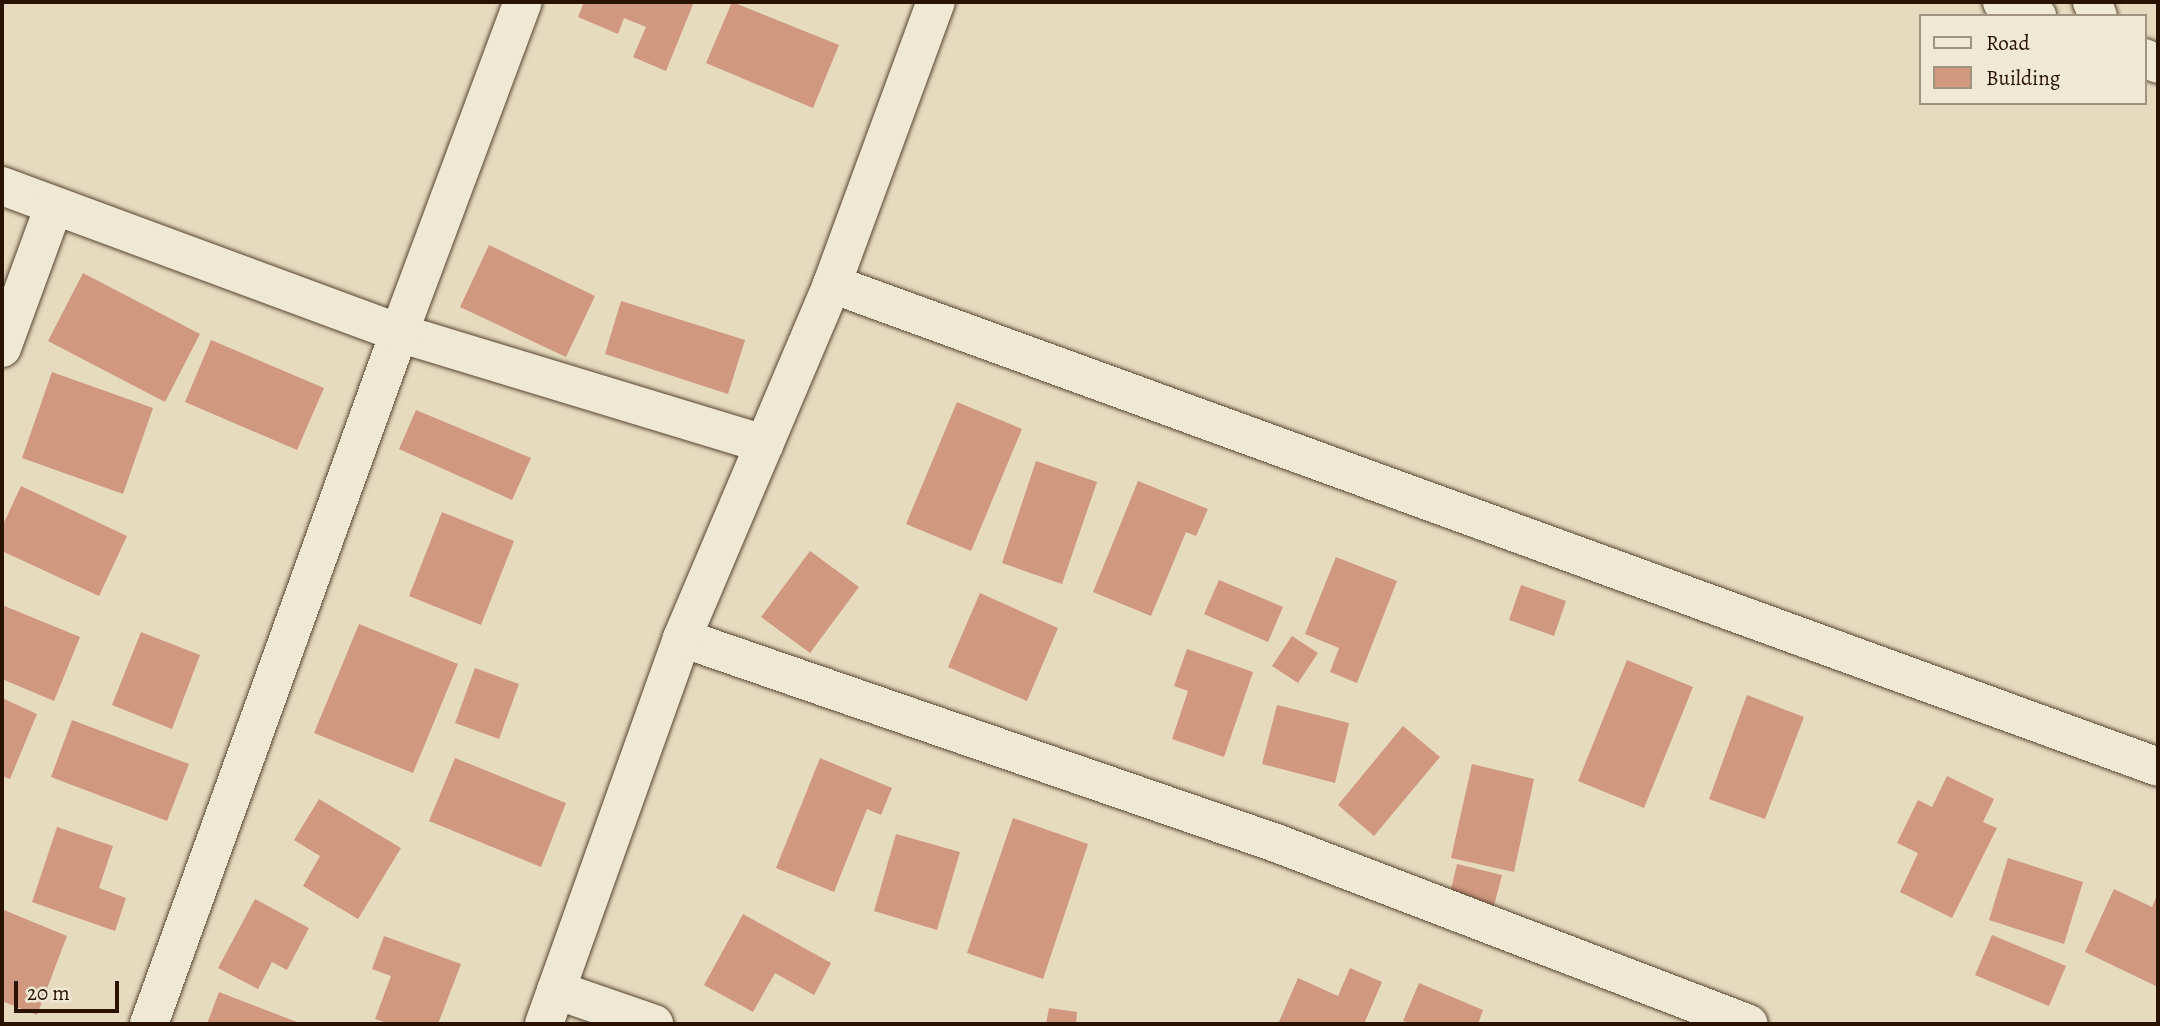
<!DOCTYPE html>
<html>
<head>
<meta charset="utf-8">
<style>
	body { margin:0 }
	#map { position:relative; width:2160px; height:1026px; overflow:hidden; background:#e6dbbf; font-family:Alegreya,serif }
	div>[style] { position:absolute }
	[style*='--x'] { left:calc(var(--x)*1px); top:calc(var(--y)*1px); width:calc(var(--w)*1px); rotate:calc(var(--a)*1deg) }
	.building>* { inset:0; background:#d0987f }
	.roads { filter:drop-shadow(0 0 2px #584530) drop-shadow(0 0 2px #584530) }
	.minor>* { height:38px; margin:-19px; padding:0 19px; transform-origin:19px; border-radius:19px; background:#efe8d5 }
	span { translate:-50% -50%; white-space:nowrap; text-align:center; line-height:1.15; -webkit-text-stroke:6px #efe8d5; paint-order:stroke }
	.frame { position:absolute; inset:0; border:4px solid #291300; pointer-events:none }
	.legend { position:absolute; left:1919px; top:14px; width:228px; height:91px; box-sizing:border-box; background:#efe8d5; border:2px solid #a09380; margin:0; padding:9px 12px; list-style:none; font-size:21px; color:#291300 }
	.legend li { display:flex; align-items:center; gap:14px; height:35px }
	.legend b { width:35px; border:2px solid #a09380 }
	.scale { position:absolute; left:14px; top:981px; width:105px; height:32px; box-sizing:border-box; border:4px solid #291300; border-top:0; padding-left:9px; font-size:21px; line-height:24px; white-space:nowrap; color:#291300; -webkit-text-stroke:5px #efe8d5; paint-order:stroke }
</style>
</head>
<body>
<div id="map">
	<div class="building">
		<div style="clip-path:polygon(584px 2px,694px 2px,666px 71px,633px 57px,646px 27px,624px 18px,618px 34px,578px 17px)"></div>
		<div style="clip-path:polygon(732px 2px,839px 45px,813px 108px,706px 63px)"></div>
		<div style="clip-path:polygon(489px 245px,595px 296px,566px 357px,460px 307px)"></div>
		<div style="clip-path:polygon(83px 273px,200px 334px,165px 402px,48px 341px)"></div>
		<div style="clip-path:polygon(621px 301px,745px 340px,728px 394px,605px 354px)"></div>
		<div style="clip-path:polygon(211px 340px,324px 388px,297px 450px,185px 402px)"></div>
		<div style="clip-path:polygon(52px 372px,153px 408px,123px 494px,22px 458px)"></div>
		<div style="clip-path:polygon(957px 402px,1022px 429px,971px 551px,906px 524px)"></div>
		<div style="clip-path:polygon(416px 410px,531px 458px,512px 500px,399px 449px)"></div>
		<div style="clip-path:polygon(1036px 461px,1097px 482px,1062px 584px,1002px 563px)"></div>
		<div style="clip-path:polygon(1138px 481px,1208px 509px,1196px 536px,1186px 532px,1151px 616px,1093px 592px)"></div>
		<div style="clip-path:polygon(21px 486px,127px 536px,99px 596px,2px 551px,2px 527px)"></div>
		<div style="clip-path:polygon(442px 512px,514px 541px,481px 625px,409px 596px)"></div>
		<div style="clip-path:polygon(810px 551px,859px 587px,810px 653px,761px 617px)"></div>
		<div style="clip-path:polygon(1336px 557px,1397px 581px,1357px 683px,1330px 672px,1339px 648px,1305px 634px)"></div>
		<div style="clip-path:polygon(1219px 580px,1283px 607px,1268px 642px,1204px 614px)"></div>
		<div style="clip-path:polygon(1521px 585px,1566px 601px,1554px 636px,1509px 620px)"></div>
		<div style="clip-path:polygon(980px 593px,1058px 628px,1027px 701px,948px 667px)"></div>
		<div style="clip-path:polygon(2px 605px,80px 637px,54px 701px,2px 679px)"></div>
		<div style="clip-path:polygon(359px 624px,458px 664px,413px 773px,314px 733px)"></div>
		<div style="clip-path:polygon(141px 632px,200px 655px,172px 729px,112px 705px)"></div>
		<div style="clip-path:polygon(1292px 636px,1318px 653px,1298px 683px,1272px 666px)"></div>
		<div style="clip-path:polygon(1187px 649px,1253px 672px,1224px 757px,1172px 739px,1188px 691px,1174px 686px)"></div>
		<div style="clip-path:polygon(1627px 660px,1693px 687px,1644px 808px,1578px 781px)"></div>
		<div style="clip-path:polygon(475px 668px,519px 684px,499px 739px,455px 723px)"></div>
		<div style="clip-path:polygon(1747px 695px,1804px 717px,1765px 819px,1709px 799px)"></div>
		<div style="clip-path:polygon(2px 698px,37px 714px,10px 779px,2px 776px)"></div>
		<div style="clip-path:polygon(1277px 705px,1349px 723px,1335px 783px,1262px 764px)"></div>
		<div style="clip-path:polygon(72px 720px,189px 764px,167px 821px,51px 777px)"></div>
		<div style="clip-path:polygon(1403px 726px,1440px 757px,1374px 836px,1338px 805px)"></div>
		<div style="clip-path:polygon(455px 758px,566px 803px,541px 867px,429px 821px)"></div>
		<div style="clip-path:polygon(820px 758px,892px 788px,881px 815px,867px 809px,834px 892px,776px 868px)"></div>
		<div style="clip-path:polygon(1472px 764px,1534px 779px,1514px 872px,1451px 858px)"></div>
		<div style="clip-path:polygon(1947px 776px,1994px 799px,1983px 822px,1997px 828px,1952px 918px,1900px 892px,1918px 853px,1897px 843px,1918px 800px,1932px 807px)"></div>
		<div style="clip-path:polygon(319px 799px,401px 848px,358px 919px,303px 886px,320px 856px,294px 840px)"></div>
		<div style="clip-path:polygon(1013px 818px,1088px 844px,1043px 979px,967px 953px)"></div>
		<div style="clip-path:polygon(57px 827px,113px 846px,99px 888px,126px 898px,115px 931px,32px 902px)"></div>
		<div style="clip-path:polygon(896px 834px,960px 852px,937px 930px,874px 911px)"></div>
		<div style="clip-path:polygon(2008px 858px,2083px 882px,2064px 944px,1989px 920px)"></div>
		<div style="clip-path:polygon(1457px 864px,1502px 875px,1491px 917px,1447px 906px)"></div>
		<div style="clip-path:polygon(2114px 889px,2152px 907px,2158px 893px,2158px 987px,2085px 952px)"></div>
		<div style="clip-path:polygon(255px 899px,309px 928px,287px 970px,272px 962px,258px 989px,218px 968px)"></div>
		<div style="clip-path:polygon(4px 910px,67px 936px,37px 1015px,2px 1001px)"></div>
		<div style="clip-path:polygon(743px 914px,831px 963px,814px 995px,775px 973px,753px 1012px,704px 985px)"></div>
		<div style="clip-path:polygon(1992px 935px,2066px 966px,2049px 1006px,1975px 975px)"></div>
		<div style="clip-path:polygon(384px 936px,461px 964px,438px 1024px,390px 1024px,375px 1019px,391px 976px,372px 969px)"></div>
		<div style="clip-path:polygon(1350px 968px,1382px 982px,1364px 1024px,1278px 1024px,1298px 978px,1338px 996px)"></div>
		<div style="clip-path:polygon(1419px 983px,1483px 1010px,1478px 1024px,1412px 1024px,1403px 1021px)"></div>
		<div style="clip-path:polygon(219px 992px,302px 1024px,207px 1024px)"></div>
		<div style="clip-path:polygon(1049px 1008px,1077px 1012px,1076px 1024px,1046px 1024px)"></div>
	</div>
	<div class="roads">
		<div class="minor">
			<div style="--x:2002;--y:2;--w:38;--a:22"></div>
			<div style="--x:2092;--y:2;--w:15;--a:67"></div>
			<div style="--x:2144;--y:58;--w:15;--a:23"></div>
			<div style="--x:2;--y:186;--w:423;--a:20.3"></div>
			<div style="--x:399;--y:333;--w:382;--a:16.9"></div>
			<div style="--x:832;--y:284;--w:1411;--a:20.01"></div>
			<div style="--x:2;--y:348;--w:151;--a:-69.9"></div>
			<div style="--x:682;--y:638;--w:628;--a:19.04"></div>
			<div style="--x:1276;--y:843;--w:506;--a:20.94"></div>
			<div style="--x:556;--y:990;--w:104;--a:19.1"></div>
			<div style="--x:149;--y:1024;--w:735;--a:-70.11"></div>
			<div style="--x:399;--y:333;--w:353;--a:-69.5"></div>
			<div style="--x:544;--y:1024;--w:410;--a:-70.3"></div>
			<div style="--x:682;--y:638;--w:384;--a:-67"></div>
			<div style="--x:832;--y:284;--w:301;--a:-69.8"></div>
		</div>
	</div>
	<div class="frame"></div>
	<ul class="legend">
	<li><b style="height:9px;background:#efe8d5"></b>Road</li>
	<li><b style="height:19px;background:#d0987f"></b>Building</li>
	</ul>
	<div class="scale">20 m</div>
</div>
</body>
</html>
